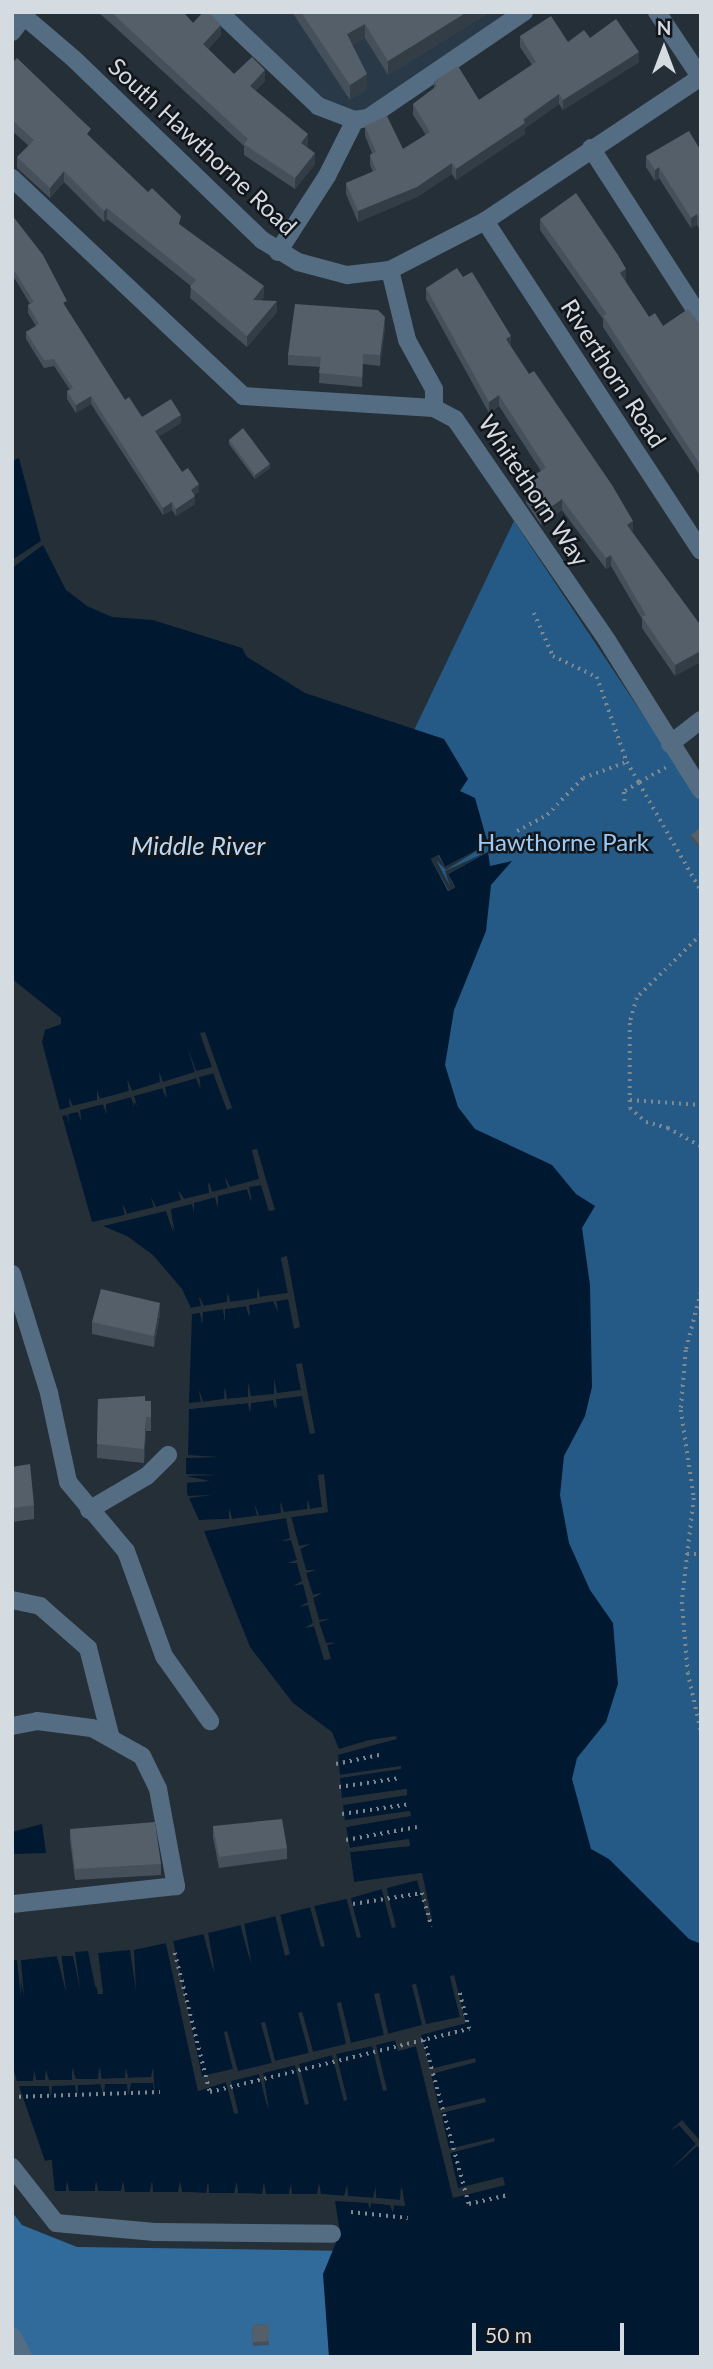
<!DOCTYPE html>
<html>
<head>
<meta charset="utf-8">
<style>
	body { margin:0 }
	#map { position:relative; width:713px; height:2369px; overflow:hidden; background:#252f38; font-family:Lato,sans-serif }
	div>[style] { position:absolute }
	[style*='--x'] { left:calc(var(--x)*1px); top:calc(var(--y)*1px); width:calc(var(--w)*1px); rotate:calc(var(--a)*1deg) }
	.built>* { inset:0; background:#2a3947 }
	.green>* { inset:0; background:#245a85 }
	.forest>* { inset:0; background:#306b9c }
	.water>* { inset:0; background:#001931 }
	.pier>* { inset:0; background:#252f38 }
	.path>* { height:3.5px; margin-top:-1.75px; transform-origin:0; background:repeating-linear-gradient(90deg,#7f888f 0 2px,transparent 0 7px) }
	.minor>* { height:18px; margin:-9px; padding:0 9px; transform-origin:9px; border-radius:9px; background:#556d83 }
	.wall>* { inset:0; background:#46505a }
	.shaded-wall>* { inset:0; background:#323d46 }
	.building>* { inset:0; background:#555f69 }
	span { translate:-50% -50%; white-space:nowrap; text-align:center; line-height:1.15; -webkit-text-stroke:5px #12161b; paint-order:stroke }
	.street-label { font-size:24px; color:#d4dbe1 }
	.park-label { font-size:24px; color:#9ccaf5 }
	.water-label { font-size:26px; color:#b9d8f5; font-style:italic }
	.frame { position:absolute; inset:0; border:14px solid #d4dbe1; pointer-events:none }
	.north { position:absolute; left:629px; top:14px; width:70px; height:70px; -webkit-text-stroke:5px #12161b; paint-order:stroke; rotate:0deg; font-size:19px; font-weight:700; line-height:28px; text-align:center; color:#d4dbe1 }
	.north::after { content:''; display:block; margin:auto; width:24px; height:32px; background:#d4dbe1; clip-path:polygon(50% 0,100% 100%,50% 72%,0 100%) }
	.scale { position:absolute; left:472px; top:2323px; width:152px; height:32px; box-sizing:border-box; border:4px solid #d4dbe1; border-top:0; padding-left:9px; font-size:21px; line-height:24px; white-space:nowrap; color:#d4dbe1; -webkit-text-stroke:5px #12161b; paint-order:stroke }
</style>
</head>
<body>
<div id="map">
	<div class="built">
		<div style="clip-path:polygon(228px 12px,527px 12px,368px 118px,329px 113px)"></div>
	</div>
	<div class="green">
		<div style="clip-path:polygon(514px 521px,701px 802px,701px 1940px,681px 1958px,571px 1862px,447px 1124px,384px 793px)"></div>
	</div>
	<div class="forest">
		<div style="clip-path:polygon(12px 2212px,22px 2225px,77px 2247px,352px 2251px,360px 2357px,12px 2357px)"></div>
	</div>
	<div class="water">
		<div style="clip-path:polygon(19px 458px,41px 541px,12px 560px,12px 461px)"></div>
		<div style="clip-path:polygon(43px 545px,66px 590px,87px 606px,112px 617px,153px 620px,242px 648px,247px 657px,305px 693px,444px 739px,468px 779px,460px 791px,475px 798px,488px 844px,445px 867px,439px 855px,431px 859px,448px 891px,455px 887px,448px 874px,488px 852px,490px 866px,512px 861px,491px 885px,486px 931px,454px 1010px,445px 1065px,458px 1107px,475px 1129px,552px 1165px,576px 1194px,595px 1206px,582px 1228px,590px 1285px,592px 1387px,585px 1416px,564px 1456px,560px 1495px,569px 1543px,590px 1590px,613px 1623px,618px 1684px,606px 1722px,577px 1758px,572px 1779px,591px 1849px,609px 1859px,689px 1939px,701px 1944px,701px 2142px,682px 2121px,671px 2131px,679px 2125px,696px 2144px,674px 2167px,698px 2145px,701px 2149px,701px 2357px,329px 2357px,323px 2274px,340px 2233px,335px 2201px,369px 2203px,371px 2207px,371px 2203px,391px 2205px,393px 2210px,393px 2205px,405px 2206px,402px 2187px,400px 2200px,376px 2198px,376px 2187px,373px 2198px,348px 2196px,347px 2186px,345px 2196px,320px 2194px,319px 2188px,318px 2194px,292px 2194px,290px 2188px,289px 2194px,265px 2194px,263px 2183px,263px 2194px,238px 2193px,236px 2182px,235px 2193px,209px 2193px,208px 2182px,207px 2193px,182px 2192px,181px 2185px,178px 2192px,153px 2192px,152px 2181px,150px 2192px,124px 2192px,123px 2181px,122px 2191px,98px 2191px,96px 2181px,95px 2191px,69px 2191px,67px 2181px,66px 2191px,54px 2191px,52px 2160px,45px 2161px,19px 2086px,49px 2086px,51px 2097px,52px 2086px,75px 2085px,77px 2097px,78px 2085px,101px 2084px,103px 2096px,104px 2084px,128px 2084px,128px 2095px,131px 2083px,153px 2083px,154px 2095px,153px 2068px,152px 2077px,127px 2078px,126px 2072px,125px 2078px,101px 2079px,100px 2067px,98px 2079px,75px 2079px,73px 2068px,73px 2080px,48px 2080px,46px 2070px,45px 2080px,36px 2080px,34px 2070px,34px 2081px,17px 2081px,12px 2064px,12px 1960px,17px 1960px,24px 1997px,21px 1960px,57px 1956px,66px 1991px,61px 1956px,73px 1956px,80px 1989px,75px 1952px,88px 1951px,95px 1986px,103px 1994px,98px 1953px,130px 1950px,136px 1991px,134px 1950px,166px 1943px,198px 2091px,226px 2082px,234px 2113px,238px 2112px,230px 2081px,259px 2074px,269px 2110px,263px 2073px,295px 2065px,306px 2105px,299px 2064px,332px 2055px,344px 2100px,347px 2099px,336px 2054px,372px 2046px,386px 2090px,376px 2045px,396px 2040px,398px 2051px,416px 2046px,453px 2197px,504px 2185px,503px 2177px,458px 2189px,450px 2153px,495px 2141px,449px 2149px,441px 2113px,485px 2102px,484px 2098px,439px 2109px,431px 2074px,476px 2062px,430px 2070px,421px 2034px,466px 2023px,450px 1977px,460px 2017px,426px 2025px,415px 1984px,412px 1985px,423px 2025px,388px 2034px,379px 1993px,375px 1994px,384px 2035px,351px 2043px,340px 2003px,337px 2004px,347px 2044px,313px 2052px,302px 2012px,309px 2053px,275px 2061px,265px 2022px,261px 2023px,272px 2063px,238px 2072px,224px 2032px,233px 2069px,202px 2077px,173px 1941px,204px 1934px,215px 1973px,208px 1933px,241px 1925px,252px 1964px,244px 1924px,276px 1916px,286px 1955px,289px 1954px,280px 1915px,311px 1907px,322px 1947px,314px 1906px,347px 1899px,358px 1938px,351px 1898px,382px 1889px,392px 1928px,396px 1927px,386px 1888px,418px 1880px,428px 1920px,422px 1873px,354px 1882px,350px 1852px,409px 1846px,409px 1839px,349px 1848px,346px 1827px,411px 1815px,409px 1811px,345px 1820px,343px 1805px,407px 1795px,406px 1789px,342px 1798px,340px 1778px,401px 1766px,340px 1775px,338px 1755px,396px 1739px,369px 1740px,339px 1749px,332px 1732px,293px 1703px,250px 1647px,204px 1531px,286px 1518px,291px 1538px,282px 1541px,291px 1540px,297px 1560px,288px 1563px,297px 1563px,302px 1581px,294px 1586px,303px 1583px,308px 1603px,299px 1607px,308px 1604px,313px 1623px,305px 1628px,314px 1626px,324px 1660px,330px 1659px,327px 1645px,335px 1641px,326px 1644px,319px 1622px,330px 1619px,319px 1620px,313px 1598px,322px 1593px,313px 1595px,306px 1573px,315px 1570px,306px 1570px,300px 1548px,310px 1544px,299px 1546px,291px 1517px,328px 1512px,318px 1476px,322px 1507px,309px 1509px,307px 1499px,308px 1509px,284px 1513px,281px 1502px,282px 1513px,259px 1516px,255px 1505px,257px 1516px,232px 1519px,229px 1508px,230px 1519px,199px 1520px,189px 1498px,212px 1495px,188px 1496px,187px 1492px,187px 1483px,210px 1481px,186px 1476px,219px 1475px,186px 1474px,186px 1458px,219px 1457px,188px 1455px,189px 1409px,248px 1403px,250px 1412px,251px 1403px,273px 1400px,275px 1409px,276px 1399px,302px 1396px,310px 1433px,315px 1432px,296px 1364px,301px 1390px,276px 1394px,274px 1379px,274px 1394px,250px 1397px,248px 1383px,248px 1397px,227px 1399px,224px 1387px,225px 1399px,203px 1402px,199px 1390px,201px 1402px,189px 1403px,192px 1314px,200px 1312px,202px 1324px,202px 1312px,223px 1309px,225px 1321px,225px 1309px,247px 1306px,250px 1316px,249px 1305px,274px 1301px,278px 1311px,276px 1301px,289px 1299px,294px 1328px,286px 1256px,281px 1258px,288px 1293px,259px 1297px,258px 1288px,257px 1298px,230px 1302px,226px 1292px,228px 1302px,203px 1306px,199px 1297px,201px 1306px,191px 1308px,182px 1289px,153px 1255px,127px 1236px,103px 1226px,166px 1210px,175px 1232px,170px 1209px,192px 1203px,194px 1212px,193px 1203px,215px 1197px,218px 1208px,217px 1196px,247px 1189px,252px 1202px,249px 1187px,261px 1185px,269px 1211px,274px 1210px,257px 1150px,252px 1151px,260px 1179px,230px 1187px,225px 1177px,228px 1188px,212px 1192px,208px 1182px,209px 1193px,184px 1199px,179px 1191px,181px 1200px,156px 1207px,151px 1197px,154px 1207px,127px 1214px,123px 1204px,125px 1215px,92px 1222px,62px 1116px,67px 1114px,69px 1124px,68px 1114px,78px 1111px,81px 1121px,80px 1110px,103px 1104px,107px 1114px,105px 1104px,131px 1097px,137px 1106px,134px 1096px,163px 1088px,167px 1098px,165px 1087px,197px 1078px,201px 1088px,199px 1077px,214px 1073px,227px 1109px,232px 1108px,200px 1034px,212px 1067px,196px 1072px,187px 1047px,195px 1072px,163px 1082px,159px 1072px,161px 1082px,132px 1091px,127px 1080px,129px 1091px,99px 1099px,97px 1091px,98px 1100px,72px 1106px,69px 1098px,70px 1107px,60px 1110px,42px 1042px,45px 1030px,61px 1024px,61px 1018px,12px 979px,12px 568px)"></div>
		<div style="clip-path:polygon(42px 1824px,46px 1853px,12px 1854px,12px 1832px)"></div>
	</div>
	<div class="pier">
		<div style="clip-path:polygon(491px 842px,446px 870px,436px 860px,450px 886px,445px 871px,491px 850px,448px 874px,455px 888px,449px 891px,431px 859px,438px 855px,445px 867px)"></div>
		<div style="clip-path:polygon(205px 1032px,232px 1108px,227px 1110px,213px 1073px,199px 1077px,200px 1088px,196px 1078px,165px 1087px,166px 1098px,162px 1088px,134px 1096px,134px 1107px,131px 1097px,106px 1104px,106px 1114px,103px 1104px,80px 1110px,81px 1121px,78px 1112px,68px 1114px,69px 1125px,67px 1115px,62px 1116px,60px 1110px,70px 1107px,69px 1098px,73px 1106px,97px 1100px,97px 1090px,100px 1099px,129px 1091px,128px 1080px,132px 1091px,160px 1082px,159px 1072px,163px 1082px,195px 1072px,188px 1047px,196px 1071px,212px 1067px,200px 1033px)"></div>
		<div style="clip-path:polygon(257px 1149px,275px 1210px,269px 1211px,261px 1185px,249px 1187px,251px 1202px,247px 1189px,218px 1196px,218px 1208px,215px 1197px,194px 1203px,194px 1213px,192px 1204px,171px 1209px,173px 1232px,166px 1211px,103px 1226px,94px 1222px,125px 1215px,122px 1204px,127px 1214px,154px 1208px,151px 1197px,156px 1207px,181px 1200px,178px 1190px,184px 1199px,209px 1193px,209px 1182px,212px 1192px,228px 1188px,225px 1177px,230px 1187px,259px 1179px,252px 1150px)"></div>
		<div style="clip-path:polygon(287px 1256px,300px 1327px,294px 1329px,288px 1299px,276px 1301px,278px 1312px,273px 1301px,249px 1305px,249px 1317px,246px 1306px,225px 1309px,225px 1321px,223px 1309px,203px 1312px,202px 1324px,200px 1313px,192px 1314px,191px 1308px,201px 1306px,199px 1296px,204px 1306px,227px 1302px,228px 1292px,230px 1302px,257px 1298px,258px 1287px,260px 1297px,288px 1293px,281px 1258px)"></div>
		<div style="clip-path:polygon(302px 1363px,315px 1433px,310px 1434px,302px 1396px,276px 1399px,277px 1409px,273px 1400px,251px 1403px,250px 1412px,248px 1403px,189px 1409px,189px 1403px,201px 1402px,199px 1390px,203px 1402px,224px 1399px,225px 1387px,227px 1399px,248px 1397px,248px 1383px,251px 1396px,274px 1394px,274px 1379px,277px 1393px,301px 1390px,296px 1364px)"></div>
		<div style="clip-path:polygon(324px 1474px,328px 1512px,291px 1517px,299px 1546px,310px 1544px,300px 1549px,306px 1570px,316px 1570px,306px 1573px,312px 1595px,322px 1593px,313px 1598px,319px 1620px,330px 1619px,319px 1622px,326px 1643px,336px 1643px,327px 1645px,331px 1659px,325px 1660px,314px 1626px,305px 1628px,313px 1623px,308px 1605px,299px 1607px,308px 1602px,303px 1584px,293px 1586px,302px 1581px,297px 1563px,288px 1563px,297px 1560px,291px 1540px,282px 1541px,290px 1538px,286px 1518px,204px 1531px,208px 1525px,199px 1520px,229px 1519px,229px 1508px,232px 1519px,257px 1516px,255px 1505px,259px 1516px,281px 1513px,280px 1502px,284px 1512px,307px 1509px,308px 1499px,310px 1509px,322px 1507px,318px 1475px)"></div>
		<div style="clip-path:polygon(396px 1736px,397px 1739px,338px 1753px,369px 1740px)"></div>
		<div style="clip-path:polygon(401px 1766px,401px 1769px,340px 1778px,340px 1775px)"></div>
		<div style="clip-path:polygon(407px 1789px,407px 1795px,343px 1805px,342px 1798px)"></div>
		<div style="clip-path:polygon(410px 1811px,411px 1816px,346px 1827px,350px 1848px,409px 1839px,410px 1846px,350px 1852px,354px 1882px,422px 1873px,432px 1919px,428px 1920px,417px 1880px,387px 1888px,392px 1929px,382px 1889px,350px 1896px,361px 1937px,357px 1938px,346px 1897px,314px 1905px,325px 1946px,321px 1947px,310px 1907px,280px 1914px,290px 1954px,285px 1956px,275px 1915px,244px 1923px,251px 1964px,240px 1924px,208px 1932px,214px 1973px,203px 1933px,173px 1941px,202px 2076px,233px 2069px,224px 2032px,227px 2031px,238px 2071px,272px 2063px,261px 2023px,265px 2022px,275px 2061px,309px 2053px,298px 2013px,302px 2012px,313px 2052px,346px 2044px,337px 2003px,341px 2002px,351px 2043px,384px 2035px,374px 1994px,379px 1993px,388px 2034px,422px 2025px,412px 1985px,416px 1984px,426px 2024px,460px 2017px,450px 1976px,454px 1975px,466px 2023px,421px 2035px,430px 2069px,475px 2058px,476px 2062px,431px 2074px,439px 2109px,485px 2098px,486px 2102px,441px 2113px,449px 2149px,494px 2138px,495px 2141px,450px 2153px,458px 2188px,503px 2177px,505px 2185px,453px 2198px,416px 2046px,398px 2051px,395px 2040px,376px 2045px,387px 2090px,383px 2091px,372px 2046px,336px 2054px,347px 2100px,344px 2101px,332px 2055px,299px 2064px,309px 2104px,305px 2105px,295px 2065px,263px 2073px,268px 2110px,259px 2074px,231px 2081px,238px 2113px,235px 2114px,226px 2082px,198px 2091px,166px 1943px,98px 1953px,103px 1994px,98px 1994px,89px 1947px,98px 1982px,96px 1950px,168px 1940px,201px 2087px,395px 2036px,401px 2047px,418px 2043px,455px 2193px,501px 2182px,455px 2190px,417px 2035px,420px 2031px,461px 2020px,239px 2075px,199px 2077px,170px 1939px,408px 1879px,352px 1885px,342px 1821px)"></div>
		<div style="clip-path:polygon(61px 1952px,66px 1992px,57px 1956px,21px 1960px,21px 1998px,17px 1960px,12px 1957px)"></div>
		<div style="clip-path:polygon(99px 2067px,102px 2079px,125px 2078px,126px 2067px,128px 2078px,151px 2077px,153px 2067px,155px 2094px,153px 2083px,131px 2083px,128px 2095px,127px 2084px,105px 2084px,104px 2096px,100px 2084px,78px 2085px,77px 2097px,75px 2085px,52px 2086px,50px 2097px,49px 2086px,19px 2086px,17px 2081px,33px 2081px,34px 2070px,36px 2080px,45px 2080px,46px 2070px,49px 2080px,72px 2080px,72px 2068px,76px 2079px,98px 2079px)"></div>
		<div style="clip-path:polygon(682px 2120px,701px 2142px,701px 2149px,697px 2146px,673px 2167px,696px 2144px,679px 2125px,670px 2131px)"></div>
		<div style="clip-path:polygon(51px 2160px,55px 2191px,66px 2191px,67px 2181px,69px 2191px,95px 2191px,96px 2181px,98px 2191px,121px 2191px,123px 2181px,125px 2192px,150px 2192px,152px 2181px,153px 2192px,178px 2192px,180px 2181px,182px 2192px,206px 2193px,208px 2182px,209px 2193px,234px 2193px,237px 2182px,238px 2193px,262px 2194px,264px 2183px,266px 2194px,289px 2194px,291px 2183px,292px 2194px,317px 2194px,319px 2183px,321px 2194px,344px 2196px,347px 2185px,348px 2196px,373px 2198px,376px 2187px,376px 2198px,400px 2200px,401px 2186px,405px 2206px,394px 2205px,393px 2213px,390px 2205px,371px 2203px,370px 2210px,368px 2203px,319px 2197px,54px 2194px,48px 2164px,45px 2164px,44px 2161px)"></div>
	</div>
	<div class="path">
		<div style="--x:534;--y:613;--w:47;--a:66.2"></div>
		<div style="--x:553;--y:656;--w:49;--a:25.5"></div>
		<div style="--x:597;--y:677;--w:90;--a:70.6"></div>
		<div style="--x:666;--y:768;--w:31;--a:151"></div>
		<div style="--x:639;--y:783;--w:125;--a:60.1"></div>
		<div style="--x:517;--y:831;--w:34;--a:-28"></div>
		<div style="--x:547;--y:815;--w:52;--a:-45.8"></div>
		<div style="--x:583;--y:778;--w:47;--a:-20"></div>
		<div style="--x:627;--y:762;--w:24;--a:60"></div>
		<div style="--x:639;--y:783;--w:17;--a:149"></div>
		<div style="--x:624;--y:792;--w:9;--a:84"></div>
		<div style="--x:701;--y:935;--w:90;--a:135.5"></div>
		<div style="--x:637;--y:998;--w:26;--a:106"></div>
		<div style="--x:630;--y:1023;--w:85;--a:90"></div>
		<div style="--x:630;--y:1108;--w:21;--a:41"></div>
		<div style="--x:646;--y:1122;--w:23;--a:15"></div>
		<div style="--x:668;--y:1128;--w:38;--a:29"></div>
		<div style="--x:630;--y:1100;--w:71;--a:4"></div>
		<div style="--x:701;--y:1293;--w:59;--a:104.7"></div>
		<div style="--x:686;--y:1350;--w:60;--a:94.8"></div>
		<div style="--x:681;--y:1410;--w:89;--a:81.6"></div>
		<div style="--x:694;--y:1498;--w:105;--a:96.6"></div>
		<div style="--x:682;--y:1602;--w:71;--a:85.2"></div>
		<div style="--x:688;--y:1673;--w:59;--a:77.4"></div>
		<div style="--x:687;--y:1554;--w:14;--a:0"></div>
		<div style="--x:336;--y:1764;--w:44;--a:-11.8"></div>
		<div style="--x:339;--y:1787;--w:62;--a:-8.4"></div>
		<div style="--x:342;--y:1814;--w:69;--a:-8.4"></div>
		<div style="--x:346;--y:1840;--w:72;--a:-10.4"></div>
		<div style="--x:353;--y:1904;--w:70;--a:-9.1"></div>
		<div style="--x:422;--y:1893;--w:35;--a:74"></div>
		<div style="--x:175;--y:1953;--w:143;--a:75.9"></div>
		<div style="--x:210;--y:2092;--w:267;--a:-13.7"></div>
		<div style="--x:469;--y:2029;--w:38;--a:-105"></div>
		<div style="--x:424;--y:2040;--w:170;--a:74.7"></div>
		<div style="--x:469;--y:2204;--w:40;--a:-13"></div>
		<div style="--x:12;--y:2097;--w:148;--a:-1.9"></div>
		<div style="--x:351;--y:2212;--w:57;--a:6"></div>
	</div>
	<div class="minor">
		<div style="--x:19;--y:12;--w:72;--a:40.5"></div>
		<div style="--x:74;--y:59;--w:261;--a:43.9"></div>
		<div style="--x:262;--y:240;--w:42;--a:31.4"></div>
		<div style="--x:298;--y:262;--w:51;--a:14.9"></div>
		<div style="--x:347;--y:275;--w:43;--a:-6.6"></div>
		<div style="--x:390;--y:270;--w:107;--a:-27.3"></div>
		<div style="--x:485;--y:221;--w:260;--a:-33.7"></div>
		<div style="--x:219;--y:12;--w:137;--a:43.5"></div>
		<div style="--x:318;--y:106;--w:40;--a:21"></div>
		<div style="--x:355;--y:120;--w:13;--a:-9"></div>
		<div style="--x:368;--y:118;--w:189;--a:-34.2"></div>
		<div style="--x:657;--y:12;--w:79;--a:56.3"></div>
		<div style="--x:12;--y:32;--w:20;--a:-53"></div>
		<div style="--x:591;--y:148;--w:203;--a:57.2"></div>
		<div style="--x:12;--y:178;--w:318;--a:43.3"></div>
		<div style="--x:243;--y:396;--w:191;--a:3.6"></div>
		<div style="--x:434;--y:408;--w:24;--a:28"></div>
		<div style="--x:455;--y:419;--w:270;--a:55.5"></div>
		<div style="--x:608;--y:642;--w:175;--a:57.9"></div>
		<div style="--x:485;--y:221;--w:394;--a:56.8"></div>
		<div style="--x:278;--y:252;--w:90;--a:-57.2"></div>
		<div style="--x:327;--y:176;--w:63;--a:-63.4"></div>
		<div style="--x:390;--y:270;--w:72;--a:76.3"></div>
		<div style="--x:407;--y:340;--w:56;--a:61.1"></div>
		<div style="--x:434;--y:389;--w:19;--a:90"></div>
		<div style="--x:670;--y:744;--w:39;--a:-38"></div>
		<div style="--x:12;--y:1274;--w:125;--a:72.7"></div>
		<div style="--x:49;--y:1393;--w:91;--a:77.9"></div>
		<div style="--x:68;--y:1482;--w:90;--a:50"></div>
		<div style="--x:126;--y:1551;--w:112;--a:70.1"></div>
		<div style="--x:164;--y:1656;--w:80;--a:54.7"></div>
		<div style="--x:89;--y:1510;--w:67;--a:-30.4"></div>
		<div style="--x:147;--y:1476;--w:30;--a:-45"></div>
		<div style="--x:12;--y:1600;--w:29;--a:12"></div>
		<div style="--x:40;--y:1606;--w:64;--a:41.2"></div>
		<div style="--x:88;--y:1648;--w:90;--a:75.8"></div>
		<div style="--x:12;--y:1726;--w:25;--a:-11"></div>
		<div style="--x:37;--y:1721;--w:55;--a:7.3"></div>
		<div style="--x:92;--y:1728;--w:57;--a:29.2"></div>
		<div style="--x:142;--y:1756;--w:37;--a:64"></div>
		<div style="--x:158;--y:1789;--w:99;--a:79.5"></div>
		<div style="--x:176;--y:1886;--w:165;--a:173.7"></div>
		<div style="--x:12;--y:2167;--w:71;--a:51.8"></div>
		<div style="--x:56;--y:2223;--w:99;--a:5.2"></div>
		<div style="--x:155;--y:2232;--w:177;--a:0.6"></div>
		<div style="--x:12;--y:2336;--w:24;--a:62"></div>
	</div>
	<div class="wall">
		<div style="clip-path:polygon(98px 12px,183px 12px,193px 23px,221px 35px,208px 49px,234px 74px,265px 81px,255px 91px,308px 145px,307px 147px,315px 164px,295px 189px,244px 155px,244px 146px,117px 29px)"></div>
		<div style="clip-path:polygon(292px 12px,490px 12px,388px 75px,365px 38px,352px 45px,367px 89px,350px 100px)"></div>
		<div style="clip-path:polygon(520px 36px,568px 42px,590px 38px,639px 62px,563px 110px,559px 104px,525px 128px,525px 134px,456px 180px,452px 174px,417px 197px,358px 222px,346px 194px,346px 183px,373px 172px,370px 165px,370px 155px,372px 153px,365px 136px,365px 126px,403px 149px,426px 135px,413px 115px,413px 104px,434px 88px,434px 81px,479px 100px,532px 65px,520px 47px)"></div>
		<div style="clip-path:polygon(12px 62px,181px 226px,264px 297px,261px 300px,277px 312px,247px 347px,190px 298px,191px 286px,107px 219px,104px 222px,64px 182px,50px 198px,17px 168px,17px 157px,29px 146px,12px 131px)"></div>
		<div style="clip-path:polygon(701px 151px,701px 232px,697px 225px,691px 228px,659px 178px,655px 181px,646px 167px,646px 156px)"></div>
		<div style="clip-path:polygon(12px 215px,67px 309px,125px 400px,142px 417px,181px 423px,158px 437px,182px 472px,199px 492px,194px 495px,195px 504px,176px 516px,172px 510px,163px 515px,91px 404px,76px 413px,67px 399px,67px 391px,70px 390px,54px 366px,44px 368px,26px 339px,26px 332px,36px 326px,28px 313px,28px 305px,30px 304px,15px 279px,12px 278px)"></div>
		<div style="clip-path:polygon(540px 219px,626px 280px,625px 281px,649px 317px,663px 326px,701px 325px,701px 477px,603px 327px,603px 319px,540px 230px)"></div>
		<div style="clip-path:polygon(463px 277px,511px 347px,632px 532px,701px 626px,675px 676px,642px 628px,642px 619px,611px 566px,606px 569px,562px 510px,541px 525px,526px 503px,526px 492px,532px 488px,531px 477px,541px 471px,499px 406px,489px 413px,426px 299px,426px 288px)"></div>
		<div style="clip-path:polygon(385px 327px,380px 366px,363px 364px,362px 387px,319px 383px,320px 367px,288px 365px,288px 355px)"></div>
		<div style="clip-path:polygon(229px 440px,270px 468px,255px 479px,229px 444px)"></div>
		<div style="clip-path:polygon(701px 827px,701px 850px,691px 839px,691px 835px)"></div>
		<div style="clip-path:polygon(160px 1314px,154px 1347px,92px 1334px,92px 1322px)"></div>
		<div style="clip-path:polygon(98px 1399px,151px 1401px,151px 1431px,146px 1431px,144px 1463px,97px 1458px)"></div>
		<div style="clip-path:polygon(12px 1467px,34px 1505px,34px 1519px,12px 1522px)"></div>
		<div style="clip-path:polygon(213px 1826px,287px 1848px,287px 1859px,219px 1868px,213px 1837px)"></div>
		<div style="clip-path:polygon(70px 1829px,161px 1864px,161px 1875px,75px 1880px,70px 1840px)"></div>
		<div style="clip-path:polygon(269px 2324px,269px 2345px,253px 2346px,252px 2325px)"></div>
	</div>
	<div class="shaded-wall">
		<div style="clip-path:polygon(467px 12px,490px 12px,388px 75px,388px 61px)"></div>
		<div style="clip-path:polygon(365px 24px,365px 38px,347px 48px,347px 34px)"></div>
		<div style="clip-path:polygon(221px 25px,221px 35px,203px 55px,203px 44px)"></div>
		<div style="clip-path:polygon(639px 52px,639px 62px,563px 110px,563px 100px)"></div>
		<div style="clip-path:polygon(265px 70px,265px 81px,250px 97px,250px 86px)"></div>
		<div style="clip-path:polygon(367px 74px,367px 89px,350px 100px,350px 85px)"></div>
		<div style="clip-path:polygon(559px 94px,559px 104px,525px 128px,525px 134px,456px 180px,456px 169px)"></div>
		<div style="clip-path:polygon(308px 134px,308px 145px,301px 153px,301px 143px)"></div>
		<div style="clip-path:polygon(315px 153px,315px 164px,295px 189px,295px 178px)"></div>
		<div style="clip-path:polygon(452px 163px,452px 174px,417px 197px,358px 222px,358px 211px)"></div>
		<div style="clip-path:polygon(659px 167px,659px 178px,655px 181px,655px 170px)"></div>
		<div style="clip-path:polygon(64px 171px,64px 182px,50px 198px,50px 188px)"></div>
		<div style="clip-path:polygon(107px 208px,107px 219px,104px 222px,104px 211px)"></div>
		<div style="clip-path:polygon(697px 214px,697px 225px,691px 228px,691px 218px)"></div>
		<div style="clip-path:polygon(626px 269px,626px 280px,620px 284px,620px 273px)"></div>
		<div style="clip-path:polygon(264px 286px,264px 297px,253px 310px,253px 300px)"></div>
		<div style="clip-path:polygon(277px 301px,277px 312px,247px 347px,247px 336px)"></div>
		<div style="clip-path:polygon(385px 317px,385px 327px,380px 366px,380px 355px)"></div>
		<div style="clip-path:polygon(511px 336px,511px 346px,506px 339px)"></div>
		<div style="clip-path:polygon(499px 395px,499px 406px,489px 413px,489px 402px)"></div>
		<div style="clip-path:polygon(91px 396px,91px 404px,76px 413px,76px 405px)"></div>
		<div style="clip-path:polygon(181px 415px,181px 423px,155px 439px,155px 431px)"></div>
		<div style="clip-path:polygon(270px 464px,270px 468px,255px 479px,255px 475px)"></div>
		<div style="clip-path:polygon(199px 484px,199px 492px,191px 497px,191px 490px)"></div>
		<div style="clip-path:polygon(195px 496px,195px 504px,176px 516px,176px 509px)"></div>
		<div style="clip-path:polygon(562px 499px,562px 510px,541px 525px,541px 514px)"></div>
		<div style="clip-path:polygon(172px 502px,172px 510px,163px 515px,163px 508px)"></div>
		<div style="clip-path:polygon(633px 521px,633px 532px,627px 536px,627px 525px)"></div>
		<div style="clip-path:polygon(611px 555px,611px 566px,606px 569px,606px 558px)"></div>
		<div style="clip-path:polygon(701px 651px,701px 662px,675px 676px,675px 665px)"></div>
		<div style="clip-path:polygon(160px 1303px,160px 1314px,154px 1347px,154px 1336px)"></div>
		<div style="clip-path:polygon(146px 1417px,146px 1431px,144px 1463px,144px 1449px)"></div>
	</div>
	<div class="building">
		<div style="clip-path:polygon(111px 12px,183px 12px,193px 23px,203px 12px,209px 12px,221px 25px,203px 44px,234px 74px,252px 57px,265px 70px,250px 86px,308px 134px,301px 143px,315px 153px,295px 178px,244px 144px,248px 139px)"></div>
		<div style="clip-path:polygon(301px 12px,467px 12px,388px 61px,365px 24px,347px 34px,367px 74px,350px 85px)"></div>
		<div style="clip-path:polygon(551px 16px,568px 42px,584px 30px,590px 38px,616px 19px,639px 52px,563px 100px,559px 94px,523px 119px,525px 123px,456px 169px,452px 163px,417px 187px,358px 211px,346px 183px,376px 170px,370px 155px,376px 152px,365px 126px,387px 116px,403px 149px,430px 132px,413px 104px,437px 86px,434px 81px,458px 66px,479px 100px,536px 62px,520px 36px)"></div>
		<div style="clip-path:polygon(17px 58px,91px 129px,87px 134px,148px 192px,152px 188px,181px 216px,179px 224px,264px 286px,253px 300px,277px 301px,247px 336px,190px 287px,196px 280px,107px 208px,104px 211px,64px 171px,50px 188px,17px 157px,34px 140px,12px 120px,12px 62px,13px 62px)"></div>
		<div style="clip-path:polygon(689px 131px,701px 151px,701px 221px,697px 214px,691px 218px,659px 167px,655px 170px,646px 156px)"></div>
		<div style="clip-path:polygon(576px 193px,618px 255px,626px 269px,620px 273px,649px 317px,655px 313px,663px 326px,688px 309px,701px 325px,701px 466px,603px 316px,607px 314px,540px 219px)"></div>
		<div style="clip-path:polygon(12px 215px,43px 255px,67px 301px,63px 303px,125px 400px,129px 397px,142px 417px,171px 399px,181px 415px,155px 431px,182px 472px,188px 468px,199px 484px,191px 490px,195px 496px,176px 509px,172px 502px,163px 508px,91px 396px,76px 405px,67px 391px,73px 388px,54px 359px,44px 360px,26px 332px,39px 324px,28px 305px,34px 302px,15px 272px,12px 271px)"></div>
		<div style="clip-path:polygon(457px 268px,463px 277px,472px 272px,511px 336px,506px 339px,529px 374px,534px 371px,612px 485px,633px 521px,627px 525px,701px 626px,701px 651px,675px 665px,642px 617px,646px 615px,611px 555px,606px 558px,562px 499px,541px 514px,526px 492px,537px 485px,531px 477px,546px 468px,499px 395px,489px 402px,426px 288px)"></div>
		<div style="clip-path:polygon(295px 304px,378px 310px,385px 317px,380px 355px,363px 354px,362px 377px,319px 373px,321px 357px,288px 355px)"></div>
		<div style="clip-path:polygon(243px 428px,270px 464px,255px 475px,229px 440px)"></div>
		<div style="clip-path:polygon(701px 827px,701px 846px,691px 835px)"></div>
		<div style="clip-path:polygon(101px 1289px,160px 1303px,154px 1336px,92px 1322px)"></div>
		<div style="clip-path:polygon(145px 1396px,145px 1401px,151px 1401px,151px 1417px,146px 1417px,144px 1449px,97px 1444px,98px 1399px)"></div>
		<div style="clip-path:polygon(30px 1464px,34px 1505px,12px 1508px,12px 1467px)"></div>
		<div style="clip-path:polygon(282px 1819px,287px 1848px,219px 1857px,213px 1826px)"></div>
		<div style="clip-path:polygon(155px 1822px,161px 1864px,75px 1869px,70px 1829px)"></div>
		<div style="clip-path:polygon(269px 2324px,269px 2341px,253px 2342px,252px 2325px)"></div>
	</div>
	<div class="street-label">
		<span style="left:203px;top:146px;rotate:43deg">South Hawthorne Road</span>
		<span style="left:614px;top:373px;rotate:57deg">Riverthorn Road</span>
		<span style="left:534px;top:490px;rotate:56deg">Whitethorn Way</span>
	</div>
	<div class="park-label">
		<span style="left:563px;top:842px">Hawthorne Park</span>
	</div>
	<div class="water-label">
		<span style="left:198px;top:846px">Middle River</span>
	</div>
	<div class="frame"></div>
	<div class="north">N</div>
	<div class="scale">50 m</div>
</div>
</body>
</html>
